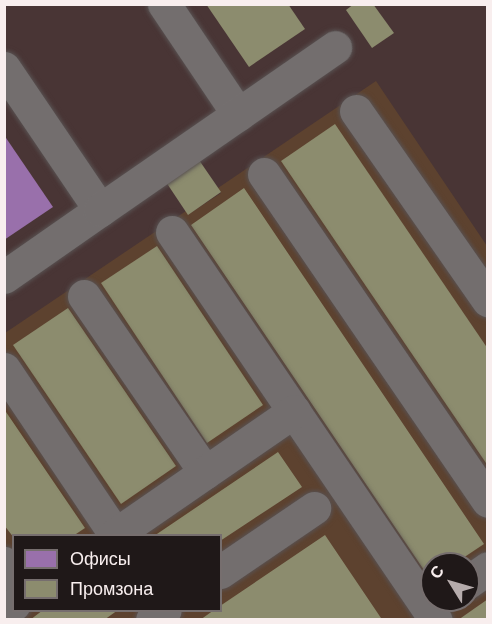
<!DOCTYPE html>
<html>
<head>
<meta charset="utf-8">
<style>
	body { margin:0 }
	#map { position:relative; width:492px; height:624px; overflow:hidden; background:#3a3232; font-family:Helvetica,sans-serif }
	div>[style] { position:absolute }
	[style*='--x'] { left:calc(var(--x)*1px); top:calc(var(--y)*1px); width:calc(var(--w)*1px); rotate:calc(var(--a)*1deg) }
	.built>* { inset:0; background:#493535 }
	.green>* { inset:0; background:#5d422f }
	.offices>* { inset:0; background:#9970ab }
	.industry>* { inset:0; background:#8c8c6e }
	.roads { filter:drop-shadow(0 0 2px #585151) drop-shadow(0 0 2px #585151) }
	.minor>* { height:33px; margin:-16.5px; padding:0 16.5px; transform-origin:16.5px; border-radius:16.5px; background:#736e6e }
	span { translate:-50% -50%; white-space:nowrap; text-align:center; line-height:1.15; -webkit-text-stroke:6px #1f1818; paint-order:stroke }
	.frame { position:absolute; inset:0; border:6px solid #f8eeee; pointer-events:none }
	.legend { position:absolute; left:12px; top:534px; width:210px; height:78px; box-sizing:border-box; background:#1f1818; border:2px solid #766e6e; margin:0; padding:8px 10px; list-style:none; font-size:18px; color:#f8eeee }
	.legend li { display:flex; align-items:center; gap:12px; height:30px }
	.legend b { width:30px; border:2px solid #766e6e }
	.north { position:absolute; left:420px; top:552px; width:60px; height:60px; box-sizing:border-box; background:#1f1818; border:2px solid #766e6e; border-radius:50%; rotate:307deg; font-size:16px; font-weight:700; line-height:24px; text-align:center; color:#f8eeee }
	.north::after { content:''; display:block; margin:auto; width:21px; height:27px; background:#b6acac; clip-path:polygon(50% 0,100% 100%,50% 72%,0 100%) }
</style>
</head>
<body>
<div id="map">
	<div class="built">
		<div style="clip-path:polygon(evenodd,4px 5px,487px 5px,487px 619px,5px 619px,4px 5px,14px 536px,220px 536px,220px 610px,14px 610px,14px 536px,4px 5px,432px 564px,468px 564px,468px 600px,432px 600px,432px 564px)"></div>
	</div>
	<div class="green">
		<div style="clip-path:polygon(evenodd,376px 81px,487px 246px,487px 619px,5px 620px,5px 333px,186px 211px,189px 214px,221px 193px,218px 188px,376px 81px,14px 536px,220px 536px,220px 610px,14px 610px,14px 536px,376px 81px,432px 564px,468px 564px,468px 600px,432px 600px,432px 564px)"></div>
	</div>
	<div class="offices">
		<div style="clip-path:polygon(4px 135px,53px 207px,4px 240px)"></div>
	</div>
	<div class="industry">
		<div style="clip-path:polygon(206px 4px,288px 4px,305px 29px,249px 67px)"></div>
		<div style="clip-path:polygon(354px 4px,373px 4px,394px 33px,372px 48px,346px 10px)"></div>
		<div style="clip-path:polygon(335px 124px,488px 349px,488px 466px,281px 161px)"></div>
		<div style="clip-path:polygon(199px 160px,221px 192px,188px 215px,166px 182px)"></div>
		<div style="clip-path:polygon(244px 188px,484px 544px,454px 564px,432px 564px,432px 582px,191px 225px)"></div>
		<div style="clip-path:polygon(157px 246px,263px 405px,207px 443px,101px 283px)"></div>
		<div style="clip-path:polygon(68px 308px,176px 466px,121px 504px,13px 345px)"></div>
		<div style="clip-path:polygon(4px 409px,85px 528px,73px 536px,14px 536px,14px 538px,4px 525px)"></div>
		<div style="clip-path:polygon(278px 452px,302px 487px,220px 541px,220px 536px,154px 536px)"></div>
		<div style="clip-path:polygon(325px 535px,381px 618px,200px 620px,214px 610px,220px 610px,220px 606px)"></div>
		<div style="clip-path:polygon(488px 599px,488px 620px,458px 620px)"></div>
		<div style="clip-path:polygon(43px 610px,118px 610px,104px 620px,30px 620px)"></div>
	</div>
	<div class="roads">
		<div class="minor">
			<div style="--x:164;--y:4;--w:133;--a:56.1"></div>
			<div style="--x:4;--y:68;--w:171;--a:55.9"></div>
			<div style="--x:100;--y:210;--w:117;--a:145.1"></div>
			<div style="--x:356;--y:111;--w:231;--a:55.1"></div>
			<div style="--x:264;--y:174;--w:396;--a:55.6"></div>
			<div style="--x:100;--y:210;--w:286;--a:-34.7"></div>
			<div style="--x:172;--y:232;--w:469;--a:55.8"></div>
			<div style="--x:84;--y:296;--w:214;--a:55.5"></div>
			<div style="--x:4;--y:369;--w:199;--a:56.1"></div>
			<div style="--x:113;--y:536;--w:220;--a:-34.6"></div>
			<div style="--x:4;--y:563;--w:16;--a:52"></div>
			<div style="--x:220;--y:572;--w:114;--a:-34.2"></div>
			<div style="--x:468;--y:582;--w:24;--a:-35"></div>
			<div style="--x:4;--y:611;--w:12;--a:-35"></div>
			<div style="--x:152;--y:620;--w:16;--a:-38"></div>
		</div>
	</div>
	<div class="frame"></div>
	<ul class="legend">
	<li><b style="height:16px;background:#9970ab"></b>Офисы</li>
	<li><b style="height:16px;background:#8c8c6e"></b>Промзона</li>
	</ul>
	<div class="north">С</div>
</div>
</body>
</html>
